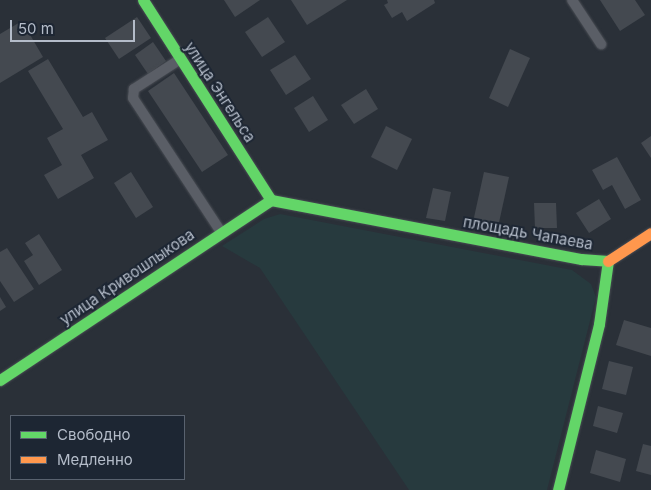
<!DOCTYPE html>
<html>
<head>
<meta charset="utf-8">
<style>
	body { margin:0 }
	#map { position:relative; width:651px; height:490px; overflow:hidden; background:#2a3038; font-family:Inter,sans-serif }
	div>[style] { position:absolute }
	[style*='--x'] { left:calc(var(--x)*1px); top:calc(var(--y)*1px); width:calc(var(--w)*1px); rotate:calc(var(--a)*1deg) }
	.green>* { inset:0; background:#273a3e }
	.building>* { inset:0; background:#444950 }
	.roads { filter:drop-shadow(0 0 1px #484c53) drop-shadow(0 0 1px #484c53) }
	.lane>* { height:10px; margin:-5px; padding:0 5px; transform-origin:5px; border-radius:5px; background:#5a5e66 }
	.fast>* { height:11px; margin:-5.5px; padding:0 5.5px; transform-origin:5.5px; border-radius:5.5px; background:#63d668 }
	.slow>* { height:11px; margin:-5.5px; padding:0 5.5px; transform-origin:5.5px; border-radius:5.5px; background:#ff974d }
	span { translate:-50% -50%; white-space:nowrap; text-align:center; line-height:1.15; -webkit-text-stroke:4px #1d2633; paint-order:stroke }
	.street-label { font-size:15px; color:#b4bcc9 }
	.legend { position:absolute; left:10px; top:415px; width:175px; height:65px; box-sizing:border-box; background:#1d2633; border:1px solid #59626f; margin:0; padding:6px 9px; list-style:none; font-size:15px; color:#b4bcc9 }
	.legend li { display:flex; align-items:center; gap:10px; height:25px }
	.legend b { width:25px; border:1px solid #59626f }
	.scale { position:absolute; left:10px; top:20px; width:125px; height:22px; box-sizing:border-box; border:2px solid #b4bcc9; border-top:0; padding-left:6px; font-size:15px; line-height:18px; white-space:nowrap; color:#b4bcc9; -webkit-text-stroke:4px #1d2633; paint-order:stroke }
</style>
</head>
<body>
<div id="map">
	<div class="green">
		<div style="clip-path:polygon(280px 214px,572px 270px,591px 284px,596px 297px,547px 490px,409px 490px,260px 268px,222px 246px,264px 219px)"></div>
	</div>
	<div class="building">
		<div style="clip-path:polygon(224px 0,260px 0,235px 17px)"></div>
		<div style="clip-path:polygon(291px 0,347px 0,307px 25px)"></div>
		<div style="clip-path:polygon(387px 0,434px 0,435px 3px,407px 21px,402px 12px,392px 18px,384px 5px,388px 3px)"></div>
		<div style="clip-path:polygon(600px 0,635px 0,645px 15px,620px 31px)"></div>
		<div style="clip-path:polygon(137px 17px,151px 38px,119px 59px,105px 38px)"></div>
		<div style="clip-path:polygon(268px 17px,285px 42px,262px 57px,245px 32px)"></div>
		<div style="clip-path:polygon(22px 21px,43px 57px,0 83px,0 34px)"></div>
		<div style="clip-path:polygon(153px 42px,166px 61px,148px 74px,135px 55px)"></div>
		<div style="clip-path:polygon(510px 49px,530px 58px,508px 107px,489px 98px)"></div>
		<div style="clip-path:polygon(295px 55px,311px 79px,286px 95px,270px 70px)"></div>
		<div style="clip-path:polygon(48px 59px,83px 117px,92px 112px,108px 140px,81px 155px,94px 178px,58px 199px,44px 175px,62px 165px,47px 138px,63px 129px,28px 71px)"></div>
		<div style="clip-path:polygon(174px 73px,228px 155px,202px 172px,148px 91px)"></div>
		<div style="clip-path:polygon(366px 89px,378px 109px,354px 124px,341px 105px)"></div>
		<div style="clip-path:polygon(313px 96px,328px 120px,309px 132px,294px 108px)"></div>
		<div style="clip-path:polygon(386px 126px,412px 139px,397px 170px,371px 157px)"></div>
		<div style="clip-path:polygon(651px 136px,651px 158px,641px 143px)"></div>
		<div style="clip-path:polygon(617px 157px,641px 200px,625px 209px,612px 185px,603px 190px,592px 170px)"></div>
		<div style="clip-path:polygon(131px 172px,153px 207px,136px 218px,114px 183px)"></div>
		<div style="clip-path:polygon(484px 172px,509px 177px,498px 227px,473px 222px)"></div>
		<div style="clip-path:polygon(433px 188px,451px 192px,445px 221px,426px 218px)"></div>
		<div style="clip-path:polygon(599px 199px,611px 219px,589px 233px,576px 213px)"></div>
		<div style="clip-path:polygon(534px 203px,556px 203px,557px 228px,535px 228px)"></div>
		<div style="clip-path:polygon(39px 234px,62px 270px,39px 285px,24px 261px,33px 255px,25px 243px)"></div>
		<div style="clip-path:polygon(7px 248px,34px 289px,14px 302px,0 281px,0 252px)"></div>
		<div style="clip-path:polygon(0 297px,6px 307px,0 311px)"></div>
		<div style="clip-path:polygon(624px 320px,651px 328px,651px 356px,616px 345px)"></div>
		<div style="clip-path:polygon(609px 361px,633px 367px,626px 395px,602px 389px)"></div>
		<div style="clip-path:polygon(598px 406px,623px 413px,617px 433px,593px 426px)"></div>
		<div style="clip-path:polygon(643px 444px,651px 446px,651px 475px,636px 471px)"></div>
		<div style="clip-path:polygon(596px 450px,626px 459px,620px 482px,590px 473px)"></div>
	</div>
	<div class="roads">
		<div class="lane">
			<div style="--x:572;--y:0;--w:53;--a:56.6"></div>
			<div style="--x:179;--y:60;--w:54;--a:147.2"></div>
			<div style="--x:134;--y:89;--w:9;--a:96"></div>
			<div style="--x:133;--y:98;--w:160;--a:56.7"></div>
		</div>
		<div class="fast">
			<div style="--x:143;--y:0;--w:237;--a:57.4"></div>
			<div style="--x:271;--y:200;--w:316;--a:10.8"></div>
			<div style="--x:581;--y:259;--w:27;--a:4"></div>
			<div style="--x:0;--y:380;--w:325;--a:-33.6"></div>
			<div style="--x:558;--y:490;--w:171;--a:-76.1"></div>
			<div style="--x:599;--y:324;--w:64;--a:-81.9"></div>
		</div>
		<div class="slow">
			<div style="--x:608;--y:261;--w:51;--a:-33.1"></div>
		</div>
	</div>
	<div class="street-label">
		<span style="left:220px;top:92px;rotate:57deg">улица Энгельса</span>
		<span style="left:528px;top:233px;rotate:10deg">площадь Чапаева</span>
		<span style="left:127px;top:277px;rotate:-34deg">улица Кривошлыкова</span>
	</div>
	<ul class="legend">
	<li><b style="height:6px;background:#63d668"></b>Свободно</li>
	<li><b style="height:6px;background:#ff974d"></b>Медленно</li>
	</ul>
	<div class="scale">50 m</div>
</div>
</body>
</html>
